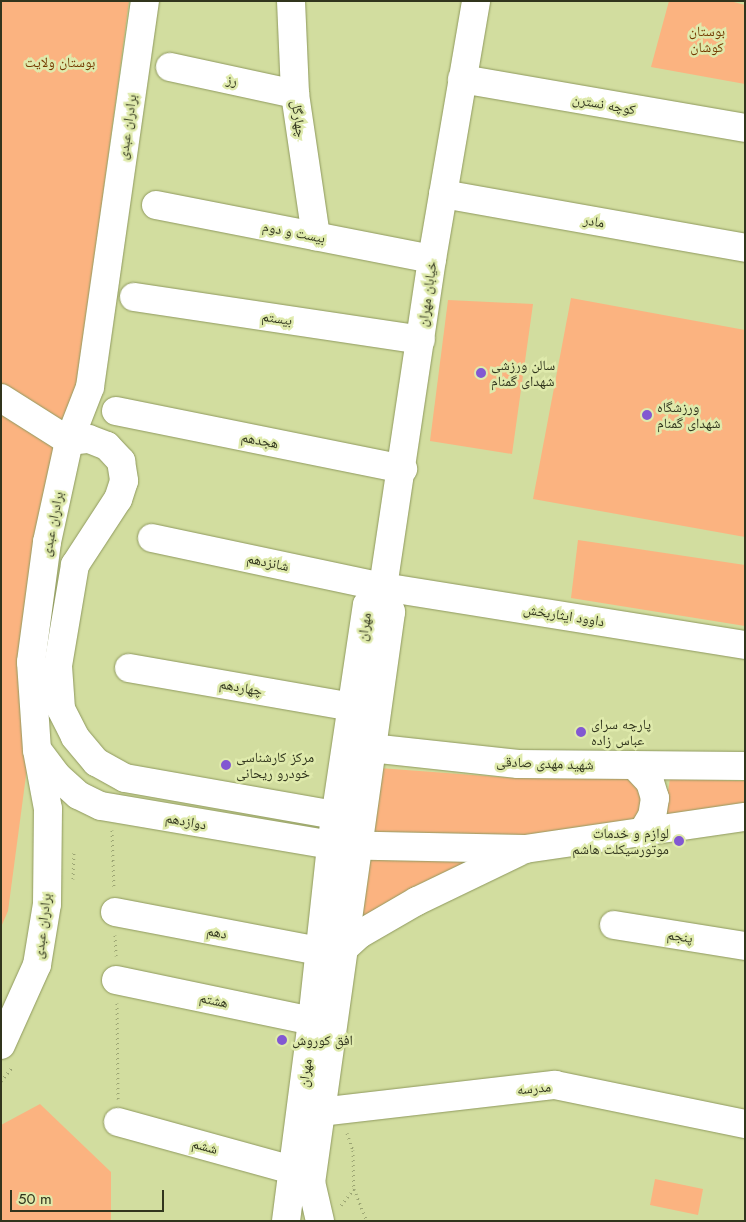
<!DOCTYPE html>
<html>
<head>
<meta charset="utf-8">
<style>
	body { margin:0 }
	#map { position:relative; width:746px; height:1222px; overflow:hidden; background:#d2dd9f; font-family:Jost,"Noto Naskh Arabic",sans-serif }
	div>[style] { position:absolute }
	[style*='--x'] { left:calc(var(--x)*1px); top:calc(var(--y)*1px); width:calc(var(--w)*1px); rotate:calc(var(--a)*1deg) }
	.green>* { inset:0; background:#fbb380 }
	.path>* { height:3px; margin-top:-1.5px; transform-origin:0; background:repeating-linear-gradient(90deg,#9ca573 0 1px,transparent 0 5px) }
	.roads { filter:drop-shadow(0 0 1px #8f995e) drop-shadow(0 0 1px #8f995e) }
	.minor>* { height:28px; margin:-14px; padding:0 14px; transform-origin:14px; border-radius:14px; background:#fff }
	.major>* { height:28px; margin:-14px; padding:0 14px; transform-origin:14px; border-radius:14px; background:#fff }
	.dots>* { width:14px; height:14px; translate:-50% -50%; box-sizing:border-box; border:2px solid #dfeaac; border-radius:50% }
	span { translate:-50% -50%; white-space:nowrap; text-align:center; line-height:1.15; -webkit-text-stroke:5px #dfeaac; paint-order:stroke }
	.park-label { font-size:14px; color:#743a00 }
	.street-label { font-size:14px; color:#31351d }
	.poi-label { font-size:14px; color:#31351d }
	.left { translate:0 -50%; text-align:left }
	.right { translate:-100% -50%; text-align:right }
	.frame { position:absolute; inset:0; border:2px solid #31351d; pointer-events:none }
	.scale { position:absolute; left:10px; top:1190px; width:154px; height:22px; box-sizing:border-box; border:2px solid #31351d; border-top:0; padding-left:6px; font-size:15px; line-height:18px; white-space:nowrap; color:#31351d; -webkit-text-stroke:4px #dfeaac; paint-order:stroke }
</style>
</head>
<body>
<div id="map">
	<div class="green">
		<div style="clip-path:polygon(1px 1px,129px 1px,8px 911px,1px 927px)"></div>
		<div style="clip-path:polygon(669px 1px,730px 1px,745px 5px,745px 84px,651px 67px)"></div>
		<div style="clip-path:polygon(571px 298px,745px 330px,745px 537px,533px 499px)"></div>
		<div style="clip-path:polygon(448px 300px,533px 304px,512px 454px,430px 441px)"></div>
		<div style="clip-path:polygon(578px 540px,745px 565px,745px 626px,571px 598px)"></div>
		<div style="clip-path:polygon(379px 768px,515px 778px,625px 777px,639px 784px,642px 801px,636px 822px,544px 838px,370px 834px)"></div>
		<div style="clip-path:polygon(670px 779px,745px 781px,745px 808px,671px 818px,665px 810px)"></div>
		<div style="clip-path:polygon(365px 853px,395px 856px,472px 862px,357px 919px)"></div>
		<div style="clip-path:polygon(40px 1104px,111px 1172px,111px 1221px,1px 1220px,1px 1125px)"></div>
		<div style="clip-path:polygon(655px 1179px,703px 1189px,698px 1215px,650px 1205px)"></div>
	</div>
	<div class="path">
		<div style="--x:112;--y:830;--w:59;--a:88.1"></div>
		<div style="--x:73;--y:879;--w:28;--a:-88"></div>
		<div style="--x:115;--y:935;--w:21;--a:87"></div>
		<div style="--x:117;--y:1003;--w:96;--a:89.4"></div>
		<div style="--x:1;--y:1081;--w:19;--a:-51"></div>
		<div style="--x:347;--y:1133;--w:18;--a:71"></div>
		<div style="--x:353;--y:1150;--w:39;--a:89"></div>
		<div style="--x:354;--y:1189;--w:35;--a:68"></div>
		<div style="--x:341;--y:1205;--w:21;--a:-51"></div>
	</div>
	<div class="roads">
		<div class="minor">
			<div style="--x:291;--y:1;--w:93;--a:87.5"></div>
			<div style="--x:295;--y:94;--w:144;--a:81.6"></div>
			<div style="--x:170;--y:67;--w:128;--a:12.2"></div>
			<div style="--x:462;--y:79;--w:287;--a:9.8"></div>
			<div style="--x:443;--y:194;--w:307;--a:10.1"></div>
			<div style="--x:156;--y:205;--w:281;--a:11.1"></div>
			<div style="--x:134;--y:297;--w:290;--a:8.5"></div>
			<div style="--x:1;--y:398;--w:80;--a:32.3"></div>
			<div style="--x:116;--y:411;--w:293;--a:11.4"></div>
			<div style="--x:152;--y:538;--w:236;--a:12"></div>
			<div style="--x:383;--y:587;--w:367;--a:9.1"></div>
			<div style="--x:129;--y:668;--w:226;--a:9.9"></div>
			<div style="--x:115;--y:912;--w:209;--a:10.8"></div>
			<div style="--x:614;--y:925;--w:133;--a:9.1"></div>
			<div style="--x:116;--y:980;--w:200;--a:11.8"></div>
			<div style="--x:320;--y:1112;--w:237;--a:-6.6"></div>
			<div style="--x:555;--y:1085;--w:194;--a:11.6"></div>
			<div style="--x:118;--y:1122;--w:180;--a:15.4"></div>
		</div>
		<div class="major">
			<div style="--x:69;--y:441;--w:20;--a:-6"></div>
			<div style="--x:89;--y:439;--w:19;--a:21"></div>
			<div style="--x:107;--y:446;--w:21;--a:47"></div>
			<div style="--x:121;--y:461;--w:20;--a:81"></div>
			<div style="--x:124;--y:481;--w:19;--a:108"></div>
			<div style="--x:118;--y:499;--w:79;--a:123.1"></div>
			<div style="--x:75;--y:565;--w:102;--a:99.6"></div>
			<div style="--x:58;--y:666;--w:43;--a:86"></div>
			<div style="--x:61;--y:709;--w:31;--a:63"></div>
			<div style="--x:75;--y:737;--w:33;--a:50"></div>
			<div style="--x:96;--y:762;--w:33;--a:29"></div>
			<div style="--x:125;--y:778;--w:213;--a:10"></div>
			<div style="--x:352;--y:746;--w:167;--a:6.2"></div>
			<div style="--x:518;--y:764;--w:227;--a:0.5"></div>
			<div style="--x:39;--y:752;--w:30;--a:53"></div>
			<div style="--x:57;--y:776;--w:28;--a:42"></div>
			<div style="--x:78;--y:795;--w:25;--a:26"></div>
			<div style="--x:101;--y:806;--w:233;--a:9.6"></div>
			<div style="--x:331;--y:845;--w:194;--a:1.2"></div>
			<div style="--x:525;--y:849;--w:222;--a:-8.3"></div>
			<div style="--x:634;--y:765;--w:23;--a:47"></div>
			<div style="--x:650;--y:782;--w:17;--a:73"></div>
			<div style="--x:655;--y:798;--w:18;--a:99"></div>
			<div style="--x:652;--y:816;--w:21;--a:121"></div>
			<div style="--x:342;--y:950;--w:24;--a:-42"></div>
			<div style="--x:360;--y:934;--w:66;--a:-30.1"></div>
			<div style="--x:417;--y:901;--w:113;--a:-25.7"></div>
			<div style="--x:1;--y:1045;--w:88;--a:-65.8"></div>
			<div style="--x:37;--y:965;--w:62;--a:-80.7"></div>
			<div style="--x:47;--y:904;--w:95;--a:-89.4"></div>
			<div style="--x:48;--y:809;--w:60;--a:-100.6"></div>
			<div style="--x:37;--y:750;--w:88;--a:-93.9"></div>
			<div style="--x:31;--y:662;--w:121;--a:-82.4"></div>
			<div style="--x:47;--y:542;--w:103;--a:-77.7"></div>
			<div style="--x:69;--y:441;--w:58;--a:-68.7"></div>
			<div style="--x:90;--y:387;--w:390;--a:-81.9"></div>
			<div style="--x:286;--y:1221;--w:202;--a:-82.6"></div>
			<div style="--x:312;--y:1021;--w:177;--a:-83.8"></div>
			<div style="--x:331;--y:845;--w:243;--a:-81.5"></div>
			<div style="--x:367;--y:605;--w:24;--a:-48"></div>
			<div style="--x:320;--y:1221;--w:39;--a:-103"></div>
			<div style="--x:311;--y:1183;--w:577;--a:-82.02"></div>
			<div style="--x:391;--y:612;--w:26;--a:-108"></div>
			<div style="--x:383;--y:587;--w:332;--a:-81.5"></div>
			<div style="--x:432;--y:259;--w:262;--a:-80.3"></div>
		</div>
	</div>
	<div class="dots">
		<div style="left:481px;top:373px;background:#8258d2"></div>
		<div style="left:647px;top:415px;background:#8258d2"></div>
		<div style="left:581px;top:732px;background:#8258d2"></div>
		<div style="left:226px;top:765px;background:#8258d2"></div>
		<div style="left:679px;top:841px;background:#8258d2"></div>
		<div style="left:282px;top:1040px;background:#8258d2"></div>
	</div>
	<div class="park-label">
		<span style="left:707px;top:39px">بوستان<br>کوشان</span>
		<span style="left:60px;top:62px">بوستان ولایت</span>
	</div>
	<div class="street-label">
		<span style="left:232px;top:80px;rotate:12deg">رز</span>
		<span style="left:604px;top:104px;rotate:10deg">کوچه نسترن</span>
		<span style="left:299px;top:119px;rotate:82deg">چهارگل</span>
		<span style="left:127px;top:127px;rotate:-82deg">برادران عبدی</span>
		<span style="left:594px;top:221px;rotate:10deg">مادر</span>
		<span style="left:294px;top:232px;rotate:11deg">بیست و دوم</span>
		<span style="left:427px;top:294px;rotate:-82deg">خیابان مهران</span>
		<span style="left:277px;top:318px;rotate:8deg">بیستم</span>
		<span style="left:260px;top:440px;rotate:11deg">هجدهم</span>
		<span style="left:52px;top:524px;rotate:-79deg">برادران عبدی</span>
		<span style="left:268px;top:562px;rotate:12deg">شانزدهم</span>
		<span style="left:564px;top:615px;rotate:9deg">داوود ایثاربخش</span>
		<span style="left:364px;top:627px;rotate:-82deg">مهران</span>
		<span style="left:241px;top:687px;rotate:10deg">چهاردهم</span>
		<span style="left:545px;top:763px;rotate:2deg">شهید مهدی صادقی</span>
		<span style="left:186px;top:821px;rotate:10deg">دوازدهم</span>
		<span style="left:42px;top:926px;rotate:-83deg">برادران عبدی</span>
		<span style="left:217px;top:932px;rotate:11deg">دهم</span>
		<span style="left:680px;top:936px;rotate:9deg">پنجم</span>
		<span style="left:214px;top:1000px;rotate:12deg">هشتم</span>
		<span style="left:305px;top:1073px;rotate:-82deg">مهران</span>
		<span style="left:534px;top:1088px;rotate:-5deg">مدرسه</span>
		<span style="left:205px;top:1146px;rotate:15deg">ششم</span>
	</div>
	<div class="poi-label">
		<span class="left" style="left:491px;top:373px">سالن ورزشی<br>شهدای گمنام</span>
		<span class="left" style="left:657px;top:415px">ورزشگاه<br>شهدای گمنام</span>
		<span class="left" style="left:591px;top:732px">پارچه سرای<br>عباس زاده</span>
		<span class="left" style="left:236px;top:765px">مرکز کارشناسی<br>خودرو ریحانی</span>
		<span class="right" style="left:669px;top:841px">لوازم و خدمات<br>موتورسیکلت هاشم</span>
		<span class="left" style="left:292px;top:1040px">افق کوروش</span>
	</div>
	<div class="frame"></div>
	<div class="scale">50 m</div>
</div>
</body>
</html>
